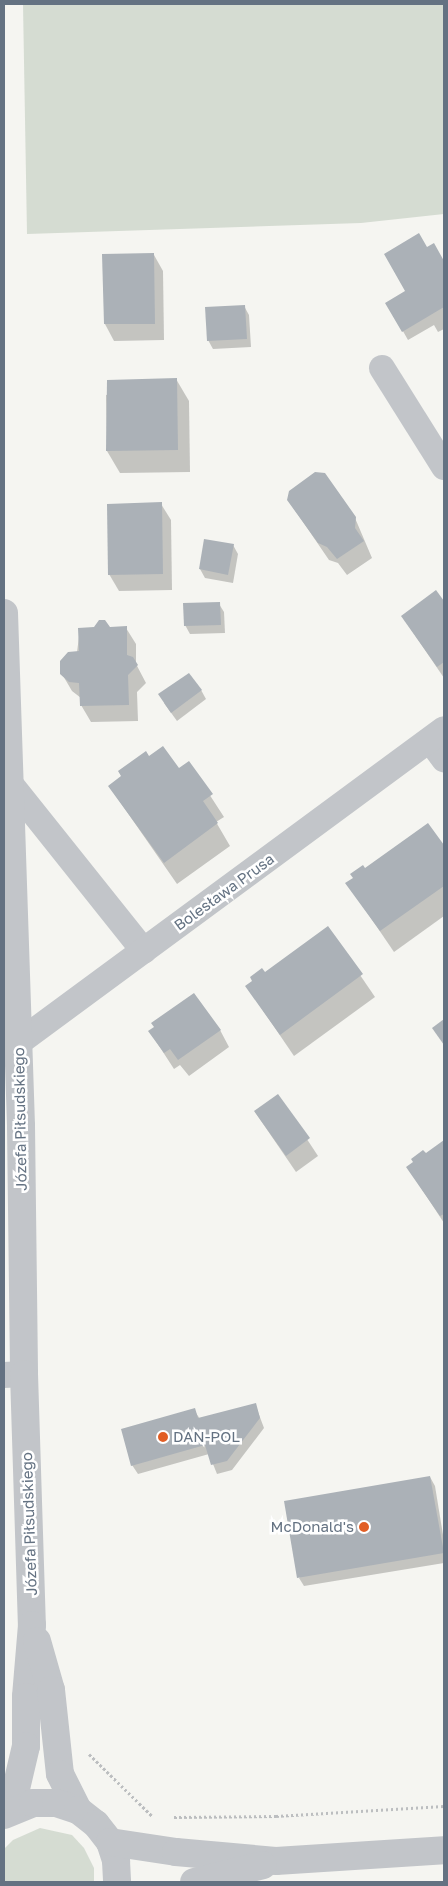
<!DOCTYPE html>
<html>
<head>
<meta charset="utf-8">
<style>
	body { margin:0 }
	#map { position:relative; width:448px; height:1886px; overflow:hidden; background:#f5f5f1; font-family:"Golos Text",sans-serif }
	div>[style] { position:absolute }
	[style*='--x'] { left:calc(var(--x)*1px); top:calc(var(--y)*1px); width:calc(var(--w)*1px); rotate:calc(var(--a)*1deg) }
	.green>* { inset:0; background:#d5dcd2 }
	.shadow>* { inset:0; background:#0003 }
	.building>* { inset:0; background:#abb1b7 }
	.path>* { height:3px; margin-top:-1.5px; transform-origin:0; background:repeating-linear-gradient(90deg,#bcbec0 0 2.5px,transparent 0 5px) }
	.minor>* { height:26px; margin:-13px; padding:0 13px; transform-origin:13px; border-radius:13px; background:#c2c5c9 }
	.tertiary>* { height:28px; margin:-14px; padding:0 14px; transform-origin:14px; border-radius:14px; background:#c2c5c9 }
	.dots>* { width:14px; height:14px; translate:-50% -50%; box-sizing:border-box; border:2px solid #fff; border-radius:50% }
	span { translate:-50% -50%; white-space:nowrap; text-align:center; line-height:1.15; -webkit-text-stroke:5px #fff; paint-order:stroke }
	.street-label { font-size:15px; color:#647282 }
	.poi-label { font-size:15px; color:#647282 }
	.left { translate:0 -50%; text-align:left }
	.right { translate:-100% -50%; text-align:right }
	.frame { position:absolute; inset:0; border:5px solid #647282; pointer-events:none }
</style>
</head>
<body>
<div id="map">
	<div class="green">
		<div style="clip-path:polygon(23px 4px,444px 4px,444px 214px,361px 223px,27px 234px)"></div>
		<div style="clip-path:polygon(40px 1828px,72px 1835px,84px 1848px,94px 1868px,94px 1882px,4px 1882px,4px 1849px,13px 1840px)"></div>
	</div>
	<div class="shadow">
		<div style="clip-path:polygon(433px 245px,444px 264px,444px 329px,438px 332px,434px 325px,408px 340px,387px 303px,407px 291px,427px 249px)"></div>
		<div style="clip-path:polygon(104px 255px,154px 255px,163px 271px,164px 340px,114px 341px,105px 324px)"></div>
		<div style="clip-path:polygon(244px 306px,249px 315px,251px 347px,213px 349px,208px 340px)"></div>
		<div style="clip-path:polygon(176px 379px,189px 401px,190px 472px,120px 473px,107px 451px,106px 395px)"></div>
		<div style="clip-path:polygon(288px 500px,355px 518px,372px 558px,347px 575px,338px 563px,329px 560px)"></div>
		<div style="clip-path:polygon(161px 504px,171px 520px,172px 590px,119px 591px,109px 574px)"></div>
		<div style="clip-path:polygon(233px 545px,238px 554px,233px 583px,205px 578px,200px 569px)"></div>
		<div style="clip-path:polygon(436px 592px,444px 603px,444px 678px,402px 616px)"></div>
		<div style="clip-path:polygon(219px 604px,224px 612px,225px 633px,190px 634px,185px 625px)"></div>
		<div style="clip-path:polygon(109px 628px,126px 628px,136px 644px,136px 664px,146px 683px,137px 692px,138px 721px,91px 722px,81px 705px,81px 698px,72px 691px,62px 674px,77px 652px,80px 629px)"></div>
		<div style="clip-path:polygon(201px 690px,206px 699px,177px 721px,164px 703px)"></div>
		<div style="clip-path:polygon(149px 757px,178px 770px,189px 763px,224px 817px,216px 822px,230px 846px,177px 884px,109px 786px)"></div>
		<div style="clip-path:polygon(428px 825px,444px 847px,444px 916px,394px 952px,347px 883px)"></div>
		<div style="clip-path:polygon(328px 928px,375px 997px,294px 1056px,247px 987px)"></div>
		<div style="clip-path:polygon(220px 1030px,229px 1047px,189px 1076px,180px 1065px,174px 1069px,150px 1032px)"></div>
		<div style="clip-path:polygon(278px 1095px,318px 1156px,296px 1172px,255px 1112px)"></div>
		<div style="clip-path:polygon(444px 1142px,444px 1223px,408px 1168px)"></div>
		<div style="clip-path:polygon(255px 1404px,264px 1428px,232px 1470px,217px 1474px,209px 1454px,138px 1474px,132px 1465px,194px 1410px,200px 1419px)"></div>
		<div style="clip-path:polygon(430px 1477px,435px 1486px,444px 1541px,444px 1563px,304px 1586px,299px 1578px)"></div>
	</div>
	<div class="building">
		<div style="clip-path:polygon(419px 233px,427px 247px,434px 243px,444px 261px,444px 307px,402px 332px,385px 303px,405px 291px,384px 254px)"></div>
		<div style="clip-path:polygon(154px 253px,155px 324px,104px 324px,102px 254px)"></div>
		<div style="clip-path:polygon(245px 305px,247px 339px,207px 341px,205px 307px)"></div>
		<div style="clip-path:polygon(177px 378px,178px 450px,106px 451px,107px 380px)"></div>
		<div style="clip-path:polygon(315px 472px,325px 473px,356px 517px,355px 528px,364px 541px,337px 559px,327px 547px,318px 543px,287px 500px,289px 491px)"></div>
		<div style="clip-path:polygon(162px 502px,163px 574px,108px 575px,107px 504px)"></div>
		<div style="clip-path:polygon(204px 539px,234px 544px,228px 575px,199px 569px)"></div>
		<div style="clip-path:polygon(436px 590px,444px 601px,444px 662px,437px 667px,401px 616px)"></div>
		<div style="clip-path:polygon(220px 602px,221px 625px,184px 626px,183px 603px)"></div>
		<div style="clip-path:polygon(99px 620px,105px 620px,110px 627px,127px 626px,127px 655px,133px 657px,138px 665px,128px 675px,129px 705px,80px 706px,79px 683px,69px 682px,60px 674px,60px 661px,68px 652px,79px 651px,78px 628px,94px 627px)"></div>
		<div style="clip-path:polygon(189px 673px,202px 690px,171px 713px,158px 694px)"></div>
		<div style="clip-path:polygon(163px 746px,179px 768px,189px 761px,213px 794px,203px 801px,218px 823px,164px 863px,108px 786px,121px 776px,118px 771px,146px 751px,149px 756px)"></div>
		<div style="clip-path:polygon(428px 823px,444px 845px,444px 886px,380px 931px,345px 883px,353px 878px,350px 874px,363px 865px,365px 868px)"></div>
		<div style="clip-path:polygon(328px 926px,363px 974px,280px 1035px,245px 986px,252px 981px,250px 977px,262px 968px,265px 972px)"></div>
		<div style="clip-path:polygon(194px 993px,221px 1030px,178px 1060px,170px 1049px,164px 1053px,148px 1031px,154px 1027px,151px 1023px)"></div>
		<div style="clip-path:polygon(444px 1019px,444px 1045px,432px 1028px)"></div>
		<div style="clip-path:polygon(278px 1094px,310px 1138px,286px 1156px,254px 1111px)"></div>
		<div style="clip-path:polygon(444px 1140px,444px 1214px,440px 1216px,406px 1167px,413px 1162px,411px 1159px,423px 1150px,426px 1153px)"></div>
		<div style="clip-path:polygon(256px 1403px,260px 1418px,227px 1461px,211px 1465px,205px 1445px,131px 1466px,121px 1429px,195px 1408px,198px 1418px)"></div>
		<div style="clip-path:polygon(430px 1476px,444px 1553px,297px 1578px,284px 1501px)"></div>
	</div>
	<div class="path">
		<div style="--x:89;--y:1754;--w:88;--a:44.5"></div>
		<div style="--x:174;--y:1817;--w:102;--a:-0.6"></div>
		<div style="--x:276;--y:1816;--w:168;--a:-3.4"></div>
	</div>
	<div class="minor">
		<div style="--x:382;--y:368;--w:117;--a:57.9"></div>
		<div style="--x:430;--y:740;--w:24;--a:54"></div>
		<div style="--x:9;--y:782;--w:216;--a:51.4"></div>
		<div style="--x:18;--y:1043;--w:529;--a:-36.39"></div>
		<div style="--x:4;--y:1375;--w:20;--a:-3"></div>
	</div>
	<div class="tertiary">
		<div style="--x:4;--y:613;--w:513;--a:88.1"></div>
		<div style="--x:21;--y:1126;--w:248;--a:89.3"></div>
		<div style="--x:24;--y:1374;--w:251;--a:88.2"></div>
		<div style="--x:32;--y:1625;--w:72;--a:94.8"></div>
		<div style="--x:26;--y:1697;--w:49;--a:90"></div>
		<div style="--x:26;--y:1746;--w:66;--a:103.2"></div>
		<div style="--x:37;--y:1641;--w:51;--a:74.1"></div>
		<div style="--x:51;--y:1690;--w:84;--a:83.9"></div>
		<div style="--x:60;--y:1774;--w:40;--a:63.4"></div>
		<div style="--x:4;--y:1815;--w:31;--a:-22"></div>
		<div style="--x:33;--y:1803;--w:23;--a:0"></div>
		<div style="--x:56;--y:1803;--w:23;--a:18"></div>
		<div style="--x:78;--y:1810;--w:23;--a:38"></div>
		<div style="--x:96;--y:1824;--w:23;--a:52"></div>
		<div style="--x:110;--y:1842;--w:20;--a:72"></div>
		<div style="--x:116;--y:1861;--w:21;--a:87"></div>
		<div style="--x:110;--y:1842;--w:67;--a:8.6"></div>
		<div style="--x:176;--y:1852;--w:100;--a:5.1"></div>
		<div style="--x:276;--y:1861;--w:168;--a:-3.7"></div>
		<div style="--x:194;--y:1882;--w:71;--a:-13.8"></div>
	</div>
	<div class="dots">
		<div style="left:163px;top:1437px;background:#e15e25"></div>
		<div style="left:364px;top:1527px;background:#e15e25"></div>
	</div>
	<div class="street-label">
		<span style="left:224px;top:892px;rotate:-36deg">Bolesława Prusa</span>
		<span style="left:20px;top:1119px;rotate:-91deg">Józefa Piłsudskiego</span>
		<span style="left:29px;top:1524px;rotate:-92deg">Józefa Piłsudskiego</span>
	</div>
	<div class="poi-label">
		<span class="left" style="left:173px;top:1437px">DAN-POL</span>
		<span class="right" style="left:354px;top:1527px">McDonald's</span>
	</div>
	<div class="frame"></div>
</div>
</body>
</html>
